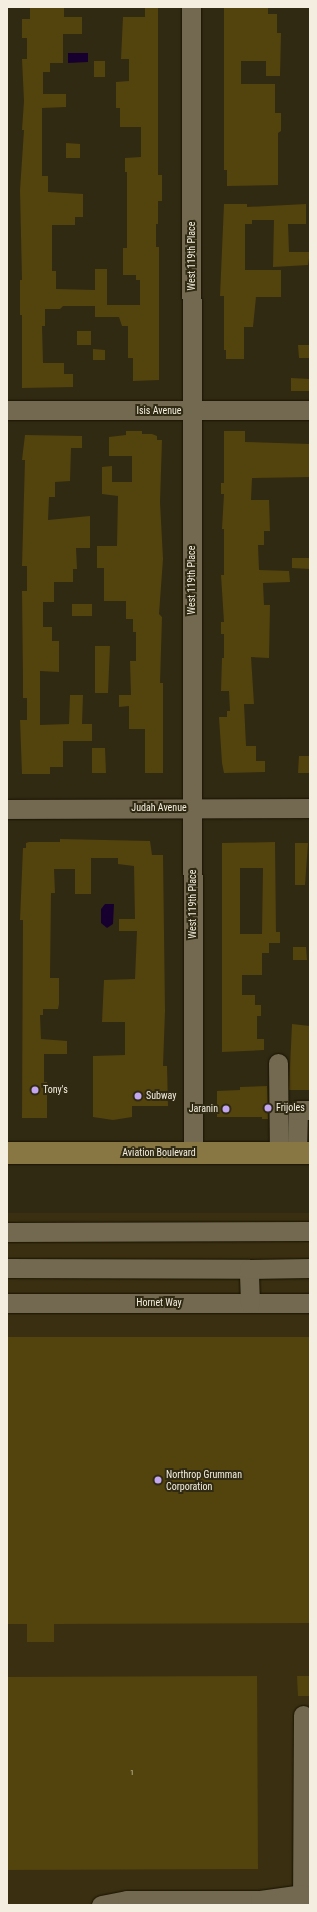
<!DOCTYPE html>
<html>
<head>
<meta charset="utf-8">
<style>
	body { margin:0 }
	#map { position:relative; width:317px; height:1912px; overflow:hidden; background:#312a12; font-family:"Roboto Condensed",sans-serif }
	div>[style] { position:absolute }
	[style*='--x'] { left:calc(var(--x)*1px); top:calc(var(--y)*1px); width:calc(var(--w)*1px); rotate:calc(var(--a)*1deg) }
	.built>* { inset:0; background:#3a3011 }
	.water>* { inset:0; background:#17002f }
	.building>* { inset:0; background:#53430d }
	.roads { filter:drop-shadow(0 0 1px #191200) drop-shadow(0 0 1px #191200) }
	.minor>* { height:19px; margin:-9.5px; padding:0 9.5px; transform-origin:9.5px; border-radius:9.5px; background:#726950 }
	.major>* { height:22px; margin:-11px; padding:0 11px; transform-origin:11px; border-radius:11px; background:#887742 }
	.dots>* { width:11px; height:11px; translate:-50% -50%; box-sizing:border-box; border:2px solid #312a12; border-radius:50% }
	span { translate:-50% -50%; white-space:nowrap; text-align:center; line-height:1.15; -webkit-text-stroke:4px #312a12; paint-order:stroke }
	.number-label { font-size:8px; color:#cbc3ab }
	.number-label span { -webkit-text-stroke-width:0 }
	.street-label { font-size:10px; color:#f3eee0 }
	.poi-label { font-size:10px; color:#f3eee0 }
	.left { translate:0 -50%; text-align:left }
	.right { translate:-100% -50%; text-align:right }
	.frame { position:absolute; inset:0; border:8px solid #f3eee0; pointer-events:none }
</style>
</head>
<body>
<div id="map">
	<div class="built">
		<div style="clip-path:polygon(7px 1213px,310px 1213px,310px 1905px,7px 1905px)"></div>
	</div>
	<div class="water">
		<div style="clip-path:polygon(68px 53px,88px 53px,88px 62px,68px 63px)"></div>
		<div style="clip-path:polygon(105px 904px,114px 904px,113px 924px,107px 928px,101px 923px,101px 909px)"></div>
	</div>
	<div class="building">
		<div style="clip-path:polygon(30px 7px,64px 7px,64px 17px,82px 17px,82px 34px,63px 34px,63px 63px,50px 63px,50px 72px,43px 72px,43px 94px,66px 94px,66px 107px,42px 108px,42px 176px,48px 176px,48px 192px,83px 194px,83px 217px,75px 217px,75px 225px,52px 225px,52px 271px,56px 271px,56px 289px,95px 290px,95px 269px,107px 269px,107px 305px,140px 305px,140px 280px,136px 280px,136px 275px,123px 275px,123px 248px,127px 248px,127px 172px,125px 172px,125px 158px,141px 157px,141px 127px,120px 127px,120px 108px,116px 108px,116px 82px,129px 81px,129px 59px,121px 59px,123px 17px,145px 17px,145px 7px,158px 7px,158px 175px,162px 175px,162px 201px,158px 201px,158px 224px,156px 224px,156px 247px,159px 247px,159px 380px,133px 381px,133px 358px,128px 358px,128px 326px,122px 326px,119px 317px,95px 317px,95px 306px,63px 306px,60px 309px,45px 309px,45px 326px,42px 326px,43px 363px,64px 363px,64px 374px,73px 374px,73px 387px,22px 388px,22px 315px,20px 315px,20px 280px,22px 280px,20px 190px,24px 130px,22px 130px,24px 101px,22px 59px,27px 59px,27px 38px,22px 38px,22px 19px,30px 19px)"></div>
		<div style="clip-path:polygon(224px 7px,268px 7px,268px 14px,277px 14px,277px 33px,281px 33px,280px 76px,266px 76px,266px 61px,241px 61px,241px 84px,275px 84px,275px 113px,281px 113px,281px 131px,278px 133px,278px 185px,227px 186px,227px 170px,224px 170px)"></div>
		<div style="clip-path:polygon(94px 61px,105px 61px,105px 77px,94px 77px)"></div>
		<div style="clip-path:polygon(66px 143px,80px 144px,80px 158px,66px 158px)"></div>
		<div style="clip-path:polygon(224px 204px,247px 204px,247px 207px,306px 204px,306px 224px,288px 224px,289px 252px,310px 252px,308px 265px,273px 267px,274px 220px,252px 220px,252px 224px,245px 224px,245px 270px,281px 270px,281px 297px,256px 297px,253px 327px,244px 327px,244px 359px,226px 359px,226px 350px,224px 350px,224px 296px,220px 296px)"></div>
		<div style="clip-path:polygon(77px 331px,91px 331px,91px 345px,77px 345px)"></div>
		<div style="clip-path:polygon(298px 345px,310px 345px,310px 358px,299px 358px)"></div>
		<div style="clip-path:polygon(93px 349px,105px 350px,105px 360px,93px 360px)"></div>
		<div style="clip-path:polygon(291px 378px,310px 379px,310px 391px,291px 391px)"></div>
		<div style="clip-path:polygon(126px 431px,142px 431px,142px 434px,152px 434px,157px 436px,157px 440px,162px 440px,160px 502px,163px 559px,159px 614px,162px 617px,160px 683px,163px 683px,163px 773px,145px 773px,145px 729px,129px 729px,129px 706px,119px 707px,119px 695px,131px 695px,130px 661px,136px 661px,136px 632px,133px 632px,133px 619px,126px 619px,126px 601px,104px 601px,104px 568px,97px 568px,97px 546px,117px 546px,118px 496px,102px 494px,102px 467px,112px 466px,112px 482px,132px 482px,132px 456px,109px 456px,109px 437px,126px 435px)"></div>
		<div style="clip-path:polygon(224px 431px,245px 431px,245px 442px,310px 444px,310px 477px,252px 478px,251px 500px,269px 500px,270px 531px,264px 531px,264px 545px,258px 545px,259px 570px,289px 571px,290px 582px,263px 583px,264px 605px,270px 605px,269px 658px,251px 657px,254px 704px,244px 704px,246px 746px,256px 746px,256px 761px,265px 761px,265px 772px,224px 773px,222px 763px,219px 717px,227px 717px,227px 711px,230px 711px,229px 691px,221px 691px,222px 658px,224px 658px,224px 634px,221px 634px,221px 622px,224px 622px,221px 575px,224px 575px,224px 529px,222px 529px,224px 494px,221px 494px,221px 483px,224px 483px)"></div>
		<div style="clip-path:polygon(25px 435px,82px 436px,82px 448px,71px 448px,70px 481px,55px 482px,55px 497px,49px 497px,48px 520px,90px 516px,90px 548px,76px 548px,77px 569px,73px 569px,73px 582px,54px 582px,54px 602px,43px 602px,43px 627px,52px 627px,52px 641px,59px 641px,59px 672px,40px 671px,40px 725px,69px 724px,70px 695px,83px 695px,82px 724px,92px 724px,92px 741px,63px 741px,63px 767px,50px 767px,50px 774px,22px 774px,20px 720px,27px 720px,27px 698px,23px 698px,23px 678px,22px 591px,27px 591px,27px 566px,22px 566px,25px 460px,22px 460px)"></div>
		<div style="clip-path:polygon(292px 558px,310px 558px,310px 569px,292px 568px)"></div>
		<div style="clip-path:polygon(72px 604px,92px 604px,92px 616px,72px 616px)"></div>
		<div style="clip-path:polygon(95px 646px,110px 646px,108px 693px,95px 693px)"></div>
		<div style="clip-path:polygon(92px 748px,105px 748px,106px 773px,92px 773px)"></div>
		<div style="clip-path:polygon(299px 756px,310px 756px,310px 773px,298px 773px)"></div>
		<div style="clip-path:polygon(60px 839px,150px 841px,152px 855px,163px 855px,165px 1011px,163px 1066px,167px 1066px,168px 1106px,132px 1106px,132px 1117px,113px 1120px,93px 1117px,93px 1056px,125px 1055px,125px 1022px,102px 1022px,104px 980px,135px 979px,137px 931px,119px 931px,119px 919px,135px 919px,134px 866px,118px 864px,118px 858px,91px 858px,91px 894px,75px 894px,75px 869px,54px 869px,55px 893px,51px 893px,50px 978px,59px 978px,59px 1004px,58px 1009px,43px 1009px,43px 1015px,40px 1015px,41px 1039px,67px 1041px,67px 1054px,44px 1054px,44px 1082px,47px 1082px,47px 1118px,22px 1118px,23px 920px,20px 920px,23px 848px,26px 848px,26px 843px,29px 842px,60px 842px)"></div>
		<div style="clip-path:polygon(evenodd,275px 842px,276px 932px,280px 932px,280px 943px,269px 943px,269px 953px,262px 953px,262px 975px,242px 975px,242px 995px,255px 995px,255px 1005px,261px 1005px,261px 1016px,257px 1016px,257px 1039px,264px 1039px,264px 1050px,222px 1052px,222px 843px,275px 842px,240px 868px,263px 868px,262px 934px,240px 934px,240px 868px)"></div>
		<div style="clip-path:polygon(295px 843px,308px 843px,305px 885px,295px 885px)"></div>
		<div style="clip-path:polygon(293px 947px,306px 947px,307px 960px,293px 960px)"></div>
		<div style="clip-path:polygon(292px 1024px,310px 1026px,310px 1090px,289px 1090px)"></div>
		<div style="clip-path:polygon(267px 1086px,268px 1119px,262px 1119px,262px 1117px,217px 1117px,217px 1091px,240px 1090px,240px 1087px)"></div>
		<div style="clip-path:polygon(7px 1337px,310px 1337px,310px 1623px,54px 1624px,54px 1642px,27px 1642px,27px 1624px,7px 1624px)"></div>
		<div style="clip-path:polygon(257px 1676px,258px 1869px,7px 1870px,7px 1677px)"></div>
		<div style="clip-path:polygon(297px 1676px,310px 1676px,310px 1696px,298px 1696px)"></div>
	</div>
	<div class="roads">
		<div class="minor">
			<div style="--x:191;--y:7;--w:1146;--a:89.9"></div>
			<div style="--x:7;--y:410;--w:303;--a:0"></div>
			<div style="--x:7;--y:809;--w:303;--a:-0.2"></div>
			<div style="--x:278;--y:1063;--w:90;--a:89.4"></div>
			<div style="--x:297;--y:1153;--w:43;--a:-88.7"></div>
			<div style="--x:298;--y:1110;--w:12;--a:0"></div>
			<div style="--x:7;--y:1232;--w:303;--a:-0.2"></div>
			<div style="--x:7;--y:1268;--w:242;--a:0.2"></div>
			<div style="--x:7;--y:1303;--w:303;--a:0"></div>
			<div style="--x:250;--y:1303;--w:34;--a:-92"></div>
			<div style="--x:249;--y:1269;--w:61;--a:-0.9"></div>
			<div style="--x:303;--y:1715;--w:179;--a:90.3"></div>
			<div style="--x:302;--y:1894;--w:9;--a:27"></div>
			<div style="--x:101;--y:1905;--w:26;--a:-11"></div>
			<div style="--x:127;--y:1900;--w:133;--a:0"></div>
			<div style="--x:260;--y:1900;--w:42;--a:-8.1"></div>
		</div>
		<div class="major">
			<div style="--x:7;--y:1153;--w:303;--a:0"></div>
		</div>
	</div>
	<div class="dots">
		<div style="left:35px;top:1090px;background:#c3a7f2"></div>
		<div style="left:138px;top:1096px;background:#c3a7f2"></div>
		<div style="left:268px;top:1108px;background:#c3a7f2"></div>
		<div style="left:226px;top:1109px;background:#c3a7f2"></div>
		<div style="left:158px;top:1480px;background:#c3a7f2"></div>
	</div>
	<div class="number-label">
		<span style="left:132px;top:1773px">1</span>
	</div>
	<div class="street-label">
		<span style="left:192px;top:256px;rotate:-90deg">West 119th Place</span>
		<span style="left:159px;top:411px">Isis Avenue</span>
		<span style="left:192px;top:580px;rotate:-90deg">West 119th Place</span>
		<span style="left:159px;top:808px">Judah Avenue</span>
		<span style="left:193px;top:904px;rotate:-90deg">West 119th Place</span>
		<span style="left:159px;top:1153px">Aviation Boulevard</span>
		<span style="left:159px;top:1303px">Hornet Way</span>
	</div>
	<div class="poi-label">
		<span class="left" style="left:43px;top:1090px">Tony's</span>
		<span class="left" style="left:146px;top:1096px">Subway</span>
		<span class="left" style="left:276px;top:1108px">Frijoles</span>
		<span class="right" style="left:218px;top:1109px">Jaranin</span>
		<span class="left" style="left:166px;top:1480px">Northrop Grumman<br>Corporation</span>
	</div>
	<div class="frame"></div>
</div>
</body>
</html>
